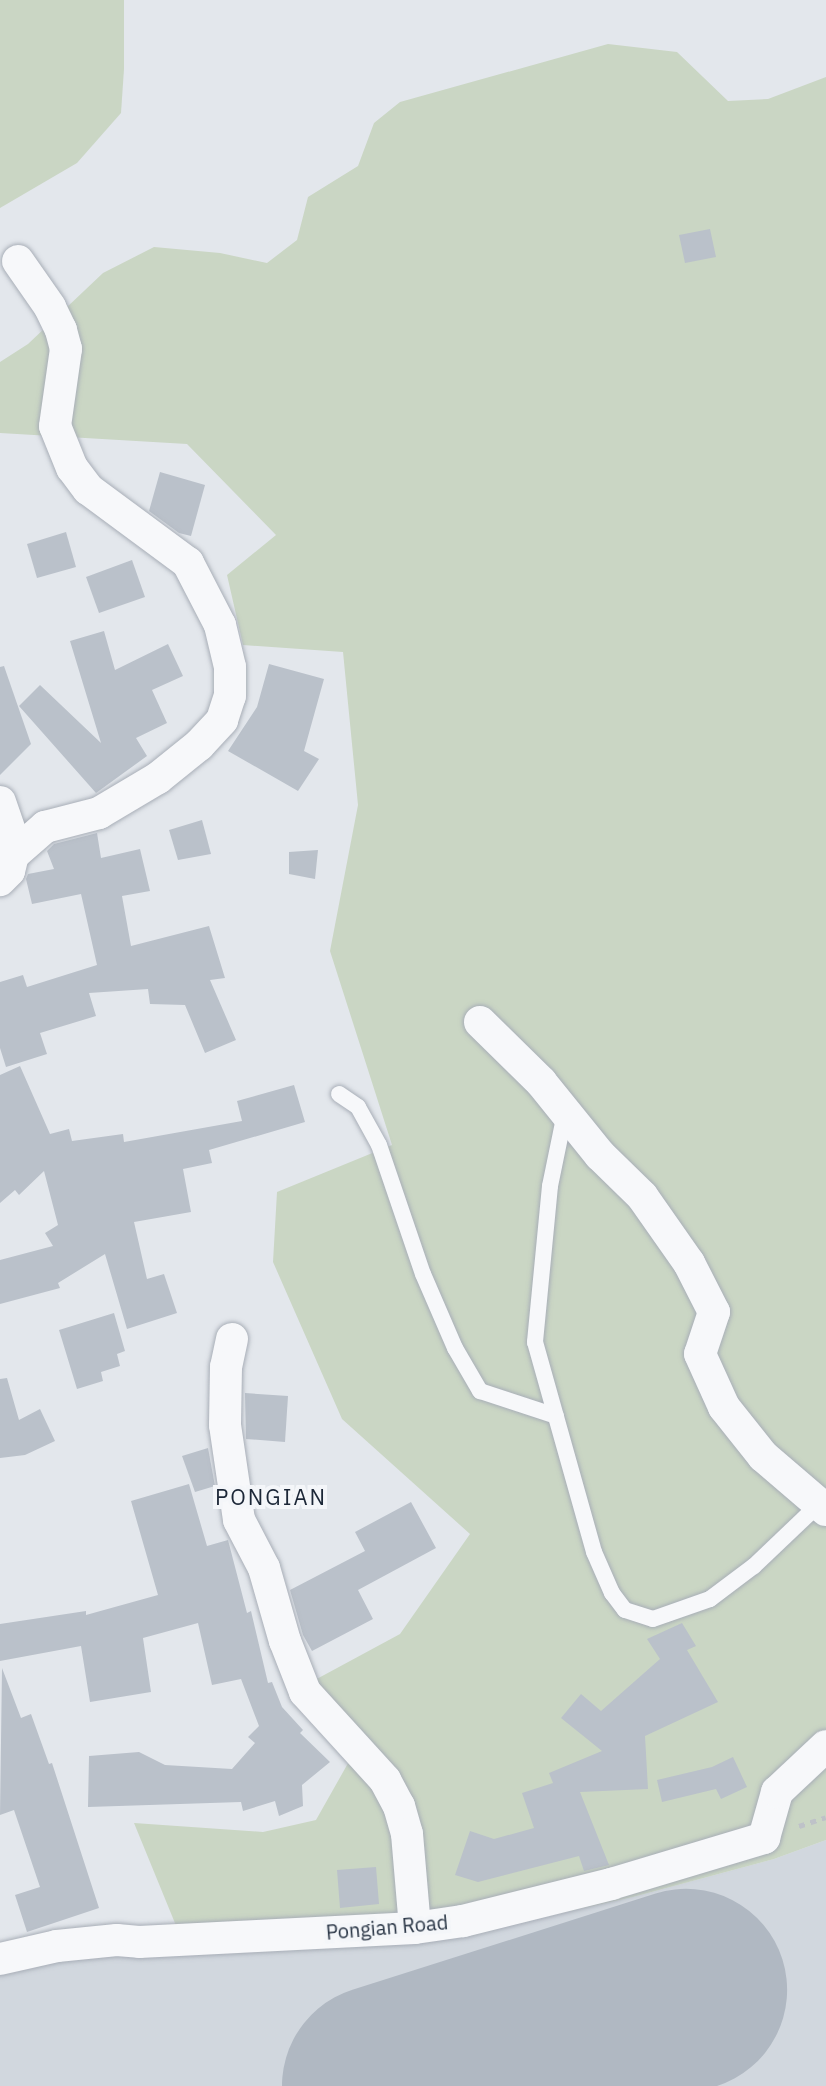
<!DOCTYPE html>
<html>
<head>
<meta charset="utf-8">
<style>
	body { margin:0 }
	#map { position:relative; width:826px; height:2086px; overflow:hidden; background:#e3e7ec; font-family:"IBM Plex Sans",sans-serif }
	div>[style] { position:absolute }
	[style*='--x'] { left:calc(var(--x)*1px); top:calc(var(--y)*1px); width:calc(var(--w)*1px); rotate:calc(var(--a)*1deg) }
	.built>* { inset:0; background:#d1d7de }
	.green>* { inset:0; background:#cad6c4 }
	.runway>* { height:202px; margin:-101px; padding:0 101px; transform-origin:101px; border-radius:101px; background:#b0b8c2 }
	.building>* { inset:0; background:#bac1ca }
	.path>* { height:5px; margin-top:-2.5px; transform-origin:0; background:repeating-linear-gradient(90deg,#bec2c8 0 6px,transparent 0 12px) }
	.roads { filter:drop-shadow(0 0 2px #a8aeb7) drop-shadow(0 0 2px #a8aeb7) }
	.service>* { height:16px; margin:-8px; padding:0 8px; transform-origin:8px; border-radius:8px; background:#f7f8fa }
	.minor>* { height:32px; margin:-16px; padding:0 16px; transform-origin:16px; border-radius:16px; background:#f7f8fa }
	span { translate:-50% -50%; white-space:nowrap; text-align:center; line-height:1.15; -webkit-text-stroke:8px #f4f6f9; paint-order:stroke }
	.street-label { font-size:20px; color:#2a3646 }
	.neighbourhood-label { font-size:22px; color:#1c2737; letter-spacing:2px }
</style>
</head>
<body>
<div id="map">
	<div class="built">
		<div style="clip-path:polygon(826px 1840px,826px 2086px,0 2086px,0 1971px,66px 1955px,482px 1931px,633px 1897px,774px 1859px)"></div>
	</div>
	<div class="green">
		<div style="clip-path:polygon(0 0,124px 0,124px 69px,121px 113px,77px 163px,0 208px)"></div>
		<div style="clip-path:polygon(608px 44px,677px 52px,728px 101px,768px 99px,826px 77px,826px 1840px,774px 1859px,633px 1897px,482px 1931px,186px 1950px,134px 1823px,263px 1832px,316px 1820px,360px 1742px,313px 1681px,400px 1634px,470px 1534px,342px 1419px,273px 1262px,277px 1192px,392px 1145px,330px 951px,358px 805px,343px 652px,243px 645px,227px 575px,276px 535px,187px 444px,0 433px,0 362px,28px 344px,103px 273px,154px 247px,220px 253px,267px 263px,297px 240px,308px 197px,358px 166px,374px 123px,400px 102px)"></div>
	</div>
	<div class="runway">
		<div style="--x:383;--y:2086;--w:318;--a:-17.6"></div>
	</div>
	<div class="building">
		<div style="clip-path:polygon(710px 229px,716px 257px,685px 263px,679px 235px)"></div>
		<div style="clip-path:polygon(160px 472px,205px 485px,191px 536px,179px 533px,149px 511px)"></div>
		<div style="clip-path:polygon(66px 532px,76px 567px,37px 578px,27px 544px)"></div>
		<div style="clip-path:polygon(132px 560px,145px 597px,99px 613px,86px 577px)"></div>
		<div style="clip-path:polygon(104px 631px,115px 670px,168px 644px,183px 676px,152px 690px,167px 723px,136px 738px,147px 756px,96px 793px,19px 706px,40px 685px,101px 743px,70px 641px)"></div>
		<div style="clip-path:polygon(269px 664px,324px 679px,304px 751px,319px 759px,298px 791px,228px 751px,257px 707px)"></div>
		<div style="clip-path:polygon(4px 666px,31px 744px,0 775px,0 667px)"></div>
		<div style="clip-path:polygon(202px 820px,211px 854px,178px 860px,169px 830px)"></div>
		<div style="clip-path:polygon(97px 833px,101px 858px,140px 849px,150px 891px,122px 896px,131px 946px,209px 926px,225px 978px,210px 980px,236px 1040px,205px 1053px,185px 1005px,150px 1004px,148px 989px,89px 993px,96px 1016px,40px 1033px,47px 1054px,6px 1067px,0 1048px,0 982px,23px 975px,27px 987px,97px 965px,81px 894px,32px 904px,26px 879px,28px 874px,54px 869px,47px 851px,54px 844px)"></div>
		<div style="clip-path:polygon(318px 850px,315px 879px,289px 874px,289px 852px)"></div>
		<div style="clip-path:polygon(20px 1066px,50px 1134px,69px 1129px,72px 1141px,123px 1134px,124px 1142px,242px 1121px,237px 1101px,294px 1085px,305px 1122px,209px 1150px,212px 1163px,183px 1169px,191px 1212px,134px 1222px,147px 1279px,164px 1274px,177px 1313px,127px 1329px,105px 1254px,58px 1283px,60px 1288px,0 1304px,0 1260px,53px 1246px,45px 1233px,58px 1225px,44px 1171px,19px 1195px,15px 1190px,0 1203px,0 1075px)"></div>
		<div style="clip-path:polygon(114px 1313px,125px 1351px,117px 1354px,120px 1366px,101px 1372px,103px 1381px,77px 1389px,59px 1330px)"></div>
		<div style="clip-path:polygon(7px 1378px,19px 1420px,40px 1409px,55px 1441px,25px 1455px,0 1458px,0 1379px)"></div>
		<div style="clip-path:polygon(245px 1393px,288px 1396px,285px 1442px,246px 1439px)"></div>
		<div style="clip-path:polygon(208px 1448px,215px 1486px,195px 1492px,182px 1456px)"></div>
		<div style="clip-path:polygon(189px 1484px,207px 1546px,228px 1540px,247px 1613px,251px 1611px,268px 1683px,272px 1682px,282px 1707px,303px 1730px,300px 1733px,330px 1762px,302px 1785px,303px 1806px,279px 1816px,275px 1801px,243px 1811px,241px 1802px,88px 1807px,89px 1756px,139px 1752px,165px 1765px,232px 1769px,255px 1743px,248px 1737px,259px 1726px,241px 1679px,212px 1685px,198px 1623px,143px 1638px,151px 1692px,90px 1702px,81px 1646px,0 1661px,0 1624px,86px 1611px,86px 1615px,158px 1595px,131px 1501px)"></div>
		<div style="clip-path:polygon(411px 1502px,436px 1548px,358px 1590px,373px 1619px,312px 1651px,303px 1635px,290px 1590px,365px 1551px,355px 1532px)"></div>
		<div style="clip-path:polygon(682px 1623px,696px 1646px,687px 1650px,718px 1702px,645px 1736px,648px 1789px,580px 1792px,609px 1865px,584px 1871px,579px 1856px,478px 1882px,455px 1875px,470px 1831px,494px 1839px,534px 1828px,522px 1793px,553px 1783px,549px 1773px,602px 1751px,561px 1718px,581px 1694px,601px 1711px,660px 1659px,647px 1639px)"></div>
		<div style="clip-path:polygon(2px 1668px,21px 1718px,31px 1714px,49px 1764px,52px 1763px,99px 1908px,27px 1932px,15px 1895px,40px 1887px,14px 1810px,0 1815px)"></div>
		<div style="clip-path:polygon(733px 1757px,747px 1787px,721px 1799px,716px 1789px,662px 1802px,657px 1780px,712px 1767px)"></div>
		<div style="clip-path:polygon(376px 1867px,379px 1904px,340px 1908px,337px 1870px)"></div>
	</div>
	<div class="path">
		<div style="--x:799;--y:1826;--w:28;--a:-18"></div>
	</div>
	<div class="roads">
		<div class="service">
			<div style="--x:339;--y:1094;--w:23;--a:34"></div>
			<div style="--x:358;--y:1107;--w:43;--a:61.1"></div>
			<div style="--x:379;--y:1145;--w:136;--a:71.2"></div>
			<div style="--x:423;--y:1274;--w:81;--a:66.6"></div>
			<div style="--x:455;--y:1348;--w:50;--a:59.8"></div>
			<div style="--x:480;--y:1391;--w:80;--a:18.2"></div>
			<div style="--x:565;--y:1113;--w:75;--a:101.6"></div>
			<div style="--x:550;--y:1186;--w:157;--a:95.5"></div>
			<div style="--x:535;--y:1342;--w:218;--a:74.3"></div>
			<div style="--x:594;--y:1552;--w:45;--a:66.3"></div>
			<div style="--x:612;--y:1593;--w:21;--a:53"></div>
			<div style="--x:625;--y:1610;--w:29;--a:18"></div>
			<div style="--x:653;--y:1619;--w:60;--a:-19.3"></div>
			<div style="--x:710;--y:1599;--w:55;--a:-36.9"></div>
			<div style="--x:754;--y:1566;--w:90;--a:-43.6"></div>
		</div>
		<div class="minor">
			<div style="--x:0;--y:802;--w:34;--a:71"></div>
			<div style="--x:11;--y:834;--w:21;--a:85"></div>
			<div style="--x:13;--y:855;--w:16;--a:104"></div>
			<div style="--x:9;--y:871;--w:13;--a:135"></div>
			<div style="--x:13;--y:855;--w:43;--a:-41.2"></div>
			<div style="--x:45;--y:827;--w:56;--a:-14.5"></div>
			<div style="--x:99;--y:813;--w:69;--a:-30.7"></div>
			<div style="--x:158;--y:778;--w:53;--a:-38.8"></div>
			<div style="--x:199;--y:745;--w:34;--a:-47"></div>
			<div style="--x:222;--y:720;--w:25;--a:-72"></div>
			<div style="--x:230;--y:696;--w:29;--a:-90"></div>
			<div style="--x:230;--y:667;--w:43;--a:-103.4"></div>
			<div style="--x:220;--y:625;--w:70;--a:-117.3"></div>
			<div style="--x:188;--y:563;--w:124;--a:-143.5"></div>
			<div style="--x:88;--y:489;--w:26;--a:-127"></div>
			<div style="--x:72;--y:468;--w:45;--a:-112"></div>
			<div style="--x:55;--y:426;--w:78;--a:-81.9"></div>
			<div style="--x:66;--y:349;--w:20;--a:-105"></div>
			<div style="--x:61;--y:330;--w:25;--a:-116"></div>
			<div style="--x:50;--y:307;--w:56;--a:-124.8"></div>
			<div style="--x:480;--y:1022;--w:86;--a:44.5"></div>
			<div style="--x:541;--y:1082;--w:94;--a:51.1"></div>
			<div style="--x:600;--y:1155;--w:59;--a:44.3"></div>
			<div style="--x:642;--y:1196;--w:82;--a:55"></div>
			<div style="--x:689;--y:1263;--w:55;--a:63"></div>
			<div style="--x:714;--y:1312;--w:44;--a:108.4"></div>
			<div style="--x:700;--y:1354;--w:58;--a:65.6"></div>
			<div style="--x:724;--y:1407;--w:63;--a:51.5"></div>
			<div style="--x:763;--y:1456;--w:83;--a:40.6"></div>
			<div style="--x:232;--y:1339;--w:29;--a:102"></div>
			<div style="--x:226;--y:1367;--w:58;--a:91"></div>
			<div style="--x:225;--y:1425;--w:96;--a:81.6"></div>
			<div style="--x:239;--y:1520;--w:54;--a:62.5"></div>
			<div style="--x:264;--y:1568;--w:76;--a:74"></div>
			<div style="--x:285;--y:1641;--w:55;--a:68.6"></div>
			<div style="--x:305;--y:1692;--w:119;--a:47.7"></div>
			<div style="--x:385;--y:1780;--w:30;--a:62"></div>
			<div style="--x:399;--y:1806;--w:29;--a:74"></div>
			<div style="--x:407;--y:1834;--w:94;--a:85.1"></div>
			<div style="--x:0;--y:1959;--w:58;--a:-12.8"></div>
			<div style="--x:57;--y:1946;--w:60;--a:-5.7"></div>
			<div style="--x:117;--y:1940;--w:22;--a:5"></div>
			<div style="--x:139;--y:1942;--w:276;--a:-2.9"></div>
			<div style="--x:415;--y:1928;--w:49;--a:-8.3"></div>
			<div style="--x:463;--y:1921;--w:153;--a:-14"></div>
			<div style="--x:611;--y:1884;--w:160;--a:-16.7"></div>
			<div style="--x:764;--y:1838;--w:48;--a:-74.2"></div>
			<div style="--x:777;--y:1792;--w:67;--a:-43.2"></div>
		</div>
	</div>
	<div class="street-label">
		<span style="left:387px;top:1927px;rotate:-5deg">Pongian Road</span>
	</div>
	<div class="neighbourhood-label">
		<span style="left:271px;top:1497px">PONGIAN</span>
	</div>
</div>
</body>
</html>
